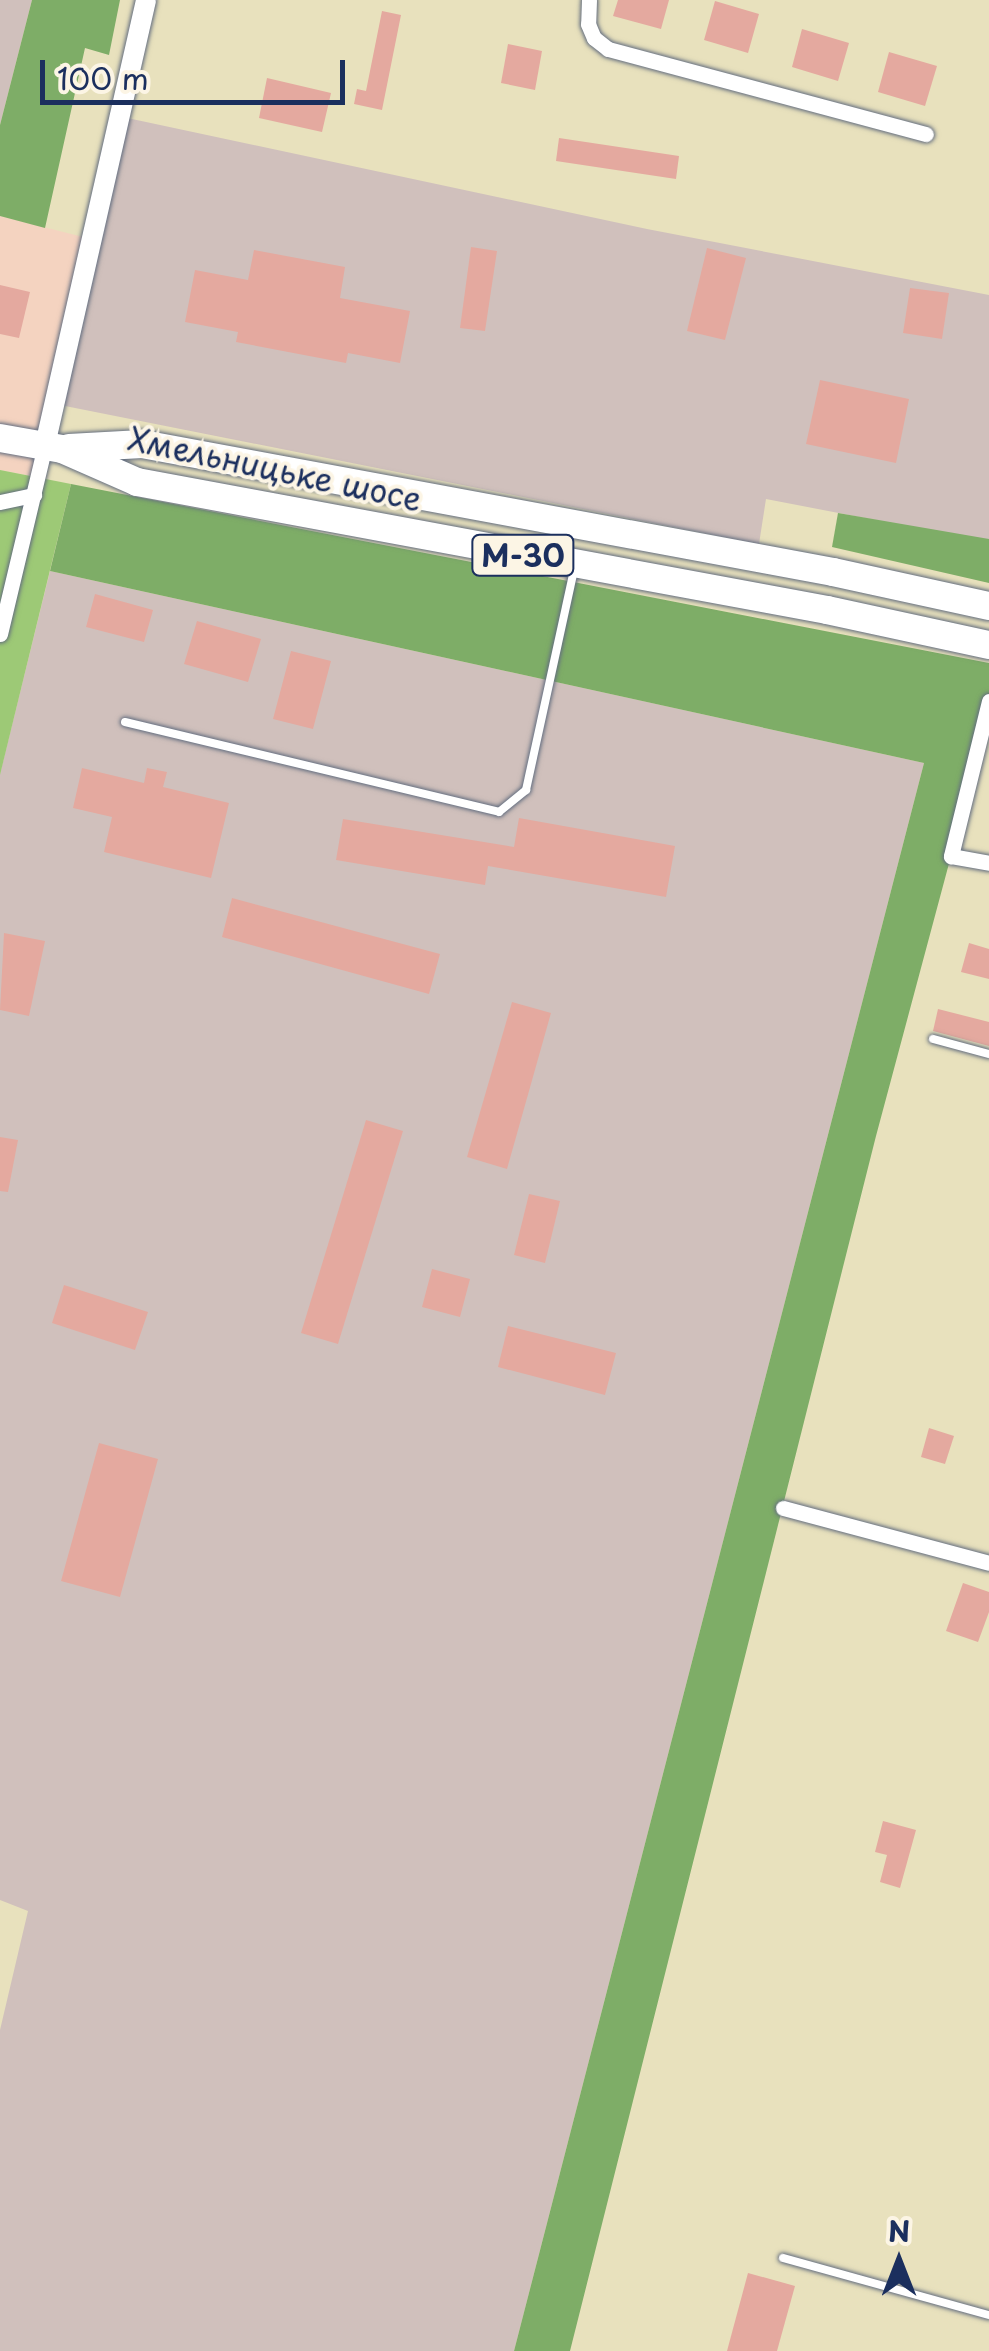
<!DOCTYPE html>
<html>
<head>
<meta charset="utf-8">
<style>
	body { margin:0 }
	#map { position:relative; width:989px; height:2351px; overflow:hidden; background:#e8e1bd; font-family:"Playpen Sans",sans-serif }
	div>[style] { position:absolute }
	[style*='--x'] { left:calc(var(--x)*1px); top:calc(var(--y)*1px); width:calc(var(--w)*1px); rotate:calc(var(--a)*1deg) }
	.built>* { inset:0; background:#f4d3c0 }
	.industrial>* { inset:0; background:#d0c0bc }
	.green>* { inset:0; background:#9dc976 }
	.forest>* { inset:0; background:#7ead67 }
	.building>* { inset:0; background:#e4a99f }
	.roads { filter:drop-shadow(0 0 2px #636d7f) drop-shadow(0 0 2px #636d7f) }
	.service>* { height:8px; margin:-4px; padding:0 4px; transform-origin:4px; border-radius:4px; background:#fff }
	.minor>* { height:15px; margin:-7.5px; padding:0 7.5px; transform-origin:7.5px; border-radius:7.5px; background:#fff }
	.tertiary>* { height:20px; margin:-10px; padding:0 10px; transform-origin:10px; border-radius:10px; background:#fff }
	.trunk>* { height:28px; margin:-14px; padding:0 14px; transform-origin:14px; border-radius:14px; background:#fff }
	span { translate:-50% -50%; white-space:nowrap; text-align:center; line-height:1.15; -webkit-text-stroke:8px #fcf5e5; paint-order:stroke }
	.shield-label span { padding:2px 8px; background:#fcf5e5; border:2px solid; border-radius:8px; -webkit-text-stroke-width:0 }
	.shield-label { font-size:30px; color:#1b2f5e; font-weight:700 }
	.street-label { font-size:32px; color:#1b2f5e }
	.north { position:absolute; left:849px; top:2211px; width:100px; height:100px; -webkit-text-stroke:8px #fcf5e5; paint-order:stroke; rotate:0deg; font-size:28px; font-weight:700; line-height:40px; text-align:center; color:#1b2f5e }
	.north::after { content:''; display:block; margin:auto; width:35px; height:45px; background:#1b2f5e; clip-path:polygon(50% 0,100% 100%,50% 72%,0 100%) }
	.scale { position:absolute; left:40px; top:60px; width:305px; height:45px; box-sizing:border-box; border:5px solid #1b2f5e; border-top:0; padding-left:12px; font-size:30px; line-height:35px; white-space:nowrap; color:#1b2f5e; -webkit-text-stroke:8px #fcf5e5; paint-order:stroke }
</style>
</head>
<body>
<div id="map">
	<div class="built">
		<div style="clip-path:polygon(0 216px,91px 239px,38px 477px,0 470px)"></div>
	</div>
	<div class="industrial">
		<div style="clip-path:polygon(0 0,32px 0,0 125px)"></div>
		<div style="clip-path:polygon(118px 116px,647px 229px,989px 295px,989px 542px,766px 499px,759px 544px,55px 404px)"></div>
		<div style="clip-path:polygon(50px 571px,924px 763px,514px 2351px,0 2351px,0 2030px,28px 1911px,0 1900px,0 774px)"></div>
	</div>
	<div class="green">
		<div style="clip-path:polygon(0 470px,71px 484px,0 775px)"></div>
	</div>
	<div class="forest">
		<div style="clip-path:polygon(32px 0,120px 0,109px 55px,85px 48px,45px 228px,0 216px,0 125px)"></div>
		<div style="clip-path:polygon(71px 484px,989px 663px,989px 701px,951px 856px,876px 1136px,570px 2351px,514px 2351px,924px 763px,50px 571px)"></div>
		<div style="clip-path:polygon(838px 513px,989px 539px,989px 583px,832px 547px)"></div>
	</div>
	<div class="building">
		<div style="clip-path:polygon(618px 0,669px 0,661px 29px,613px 16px)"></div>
		<div style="clip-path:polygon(715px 1px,759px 14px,748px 53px,704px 40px)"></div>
		<div style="clip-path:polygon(382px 11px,401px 15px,382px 110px,354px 104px,357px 89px,366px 91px)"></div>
		<div style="clip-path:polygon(802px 29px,849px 43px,838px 81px,792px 67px)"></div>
		<div style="clip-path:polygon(508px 44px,542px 51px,535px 90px,501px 83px)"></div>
		<div style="clip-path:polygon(889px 52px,937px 66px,925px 106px,878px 92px)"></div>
		<div style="clip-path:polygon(267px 78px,331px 93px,322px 132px,259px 118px)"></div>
		<div style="clip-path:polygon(559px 138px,679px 156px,676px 179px,556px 161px)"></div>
		<div style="clip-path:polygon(471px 247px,497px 251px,485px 331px,460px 328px)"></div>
		<div style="clip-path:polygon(707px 248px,746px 258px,725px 340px,687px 331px)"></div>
		<div style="clip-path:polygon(254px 250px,345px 267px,340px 298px,410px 311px,400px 363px,348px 353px,346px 363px,236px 342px,238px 332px,185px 322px,195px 270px,248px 280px)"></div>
		<div style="clip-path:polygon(0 285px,30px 292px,19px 338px,0 334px)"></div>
		<div style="clip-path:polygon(910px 288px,949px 293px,942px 339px,903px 333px)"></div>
		<div style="clip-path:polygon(820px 380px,909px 399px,896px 463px,806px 444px)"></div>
		<div style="clip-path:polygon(95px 594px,153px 610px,144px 642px,86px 627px)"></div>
		<div style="clip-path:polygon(197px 621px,261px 639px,248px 682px,184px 664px)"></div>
		<div style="clip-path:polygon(291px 651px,331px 661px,313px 729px,273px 719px)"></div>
		<div style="clip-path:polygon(82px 768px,144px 783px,147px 768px,167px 772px,163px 787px,229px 803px,211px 878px,104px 852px,112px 817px,73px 808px)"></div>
		<div style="clip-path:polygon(519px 818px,675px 846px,666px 897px,488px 866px,485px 885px,336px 860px,343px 819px,514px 847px)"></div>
		<div style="clip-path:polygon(232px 898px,440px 954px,429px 994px,222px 937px)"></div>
		<div style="clip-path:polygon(4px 933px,45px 941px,29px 1016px,0 1010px)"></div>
		<div style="clip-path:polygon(969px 943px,989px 949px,989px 979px,961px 972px)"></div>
		<div style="clip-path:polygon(512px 1002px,551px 1013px,507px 1169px,467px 1157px)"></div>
		<div style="clip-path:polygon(938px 1009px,989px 1022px,989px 1046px,933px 1031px)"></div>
		<div style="clip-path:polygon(366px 1120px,403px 1131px,338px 1344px,301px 1333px)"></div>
		<div style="clip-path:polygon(0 1137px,18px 1140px,8px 1192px,0 1191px)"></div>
		<div style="clip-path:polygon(529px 1194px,560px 1201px,545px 1263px,514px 1255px)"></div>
		<div style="clip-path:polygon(432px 1269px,470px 1279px,460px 1317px,422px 1307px)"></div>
		<div style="clip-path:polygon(64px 1285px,148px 1312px,135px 1350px,52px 1323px)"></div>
		<div style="clip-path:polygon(508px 1326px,616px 1353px,605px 1395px,498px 1367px)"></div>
		<div style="clip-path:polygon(929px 1428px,954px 1436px,945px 1464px,921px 1457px)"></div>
		<div style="clip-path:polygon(99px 1443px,158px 1459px,120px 1597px,61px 1581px)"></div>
		<div style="clip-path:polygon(963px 1583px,989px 1592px,989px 1612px,978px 1642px,946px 1631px)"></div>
		<div style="clip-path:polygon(883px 1821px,916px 1830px,900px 1888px,880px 1882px,887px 1855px,875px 1852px)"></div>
		<div style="clip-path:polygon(748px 2273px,795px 2286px,777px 2351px,727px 2351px)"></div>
	</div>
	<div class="roads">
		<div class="service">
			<div style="--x:125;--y:722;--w:385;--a:13.5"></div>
			<div style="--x:499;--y:812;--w:35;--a:-39"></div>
			<div style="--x:526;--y:790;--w:226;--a:-77.7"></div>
			<div style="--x:933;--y:1039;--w:58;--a:15"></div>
			<div style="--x:783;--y:2258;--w:214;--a:15.5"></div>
		</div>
		<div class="minor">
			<div style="--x:589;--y:0;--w:24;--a:92"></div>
			<div style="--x:588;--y:24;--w:15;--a:67"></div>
			<div style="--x:594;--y:38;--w:18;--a:38"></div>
			<div style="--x:608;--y:49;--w:329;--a:15"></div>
			<div style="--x:0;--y:502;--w:35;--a:-12"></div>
			<div style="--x:0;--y:634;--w:194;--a:-76.6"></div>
			<div style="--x:989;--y:701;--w:160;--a:103.8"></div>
			<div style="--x:951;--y:856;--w:39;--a:10"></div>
			<div style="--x:783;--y:1508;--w:213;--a:14.9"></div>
		</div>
		<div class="tertiary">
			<div style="--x:45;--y:445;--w:456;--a:-77.2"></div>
		</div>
		<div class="trunk">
			<div style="--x:0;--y:438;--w:63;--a:10.1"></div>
			<div style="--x:62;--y:449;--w:82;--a:23.7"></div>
			<div style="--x:137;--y:482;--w:702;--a:10.51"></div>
			<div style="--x:827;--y:610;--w:166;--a:12.2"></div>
			<div style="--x:69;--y:448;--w:73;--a:-3.1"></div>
			<div style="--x:142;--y:444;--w:703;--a:10.49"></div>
			<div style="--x:833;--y:572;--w:160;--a:12.3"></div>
		</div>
	</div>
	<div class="shield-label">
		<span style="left:523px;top:555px">М-30</span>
	</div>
	<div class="street-label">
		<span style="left:275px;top:468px;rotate:12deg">Хмельницьке шосе</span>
	</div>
	<div class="north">N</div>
	<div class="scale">100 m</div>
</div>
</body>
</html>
